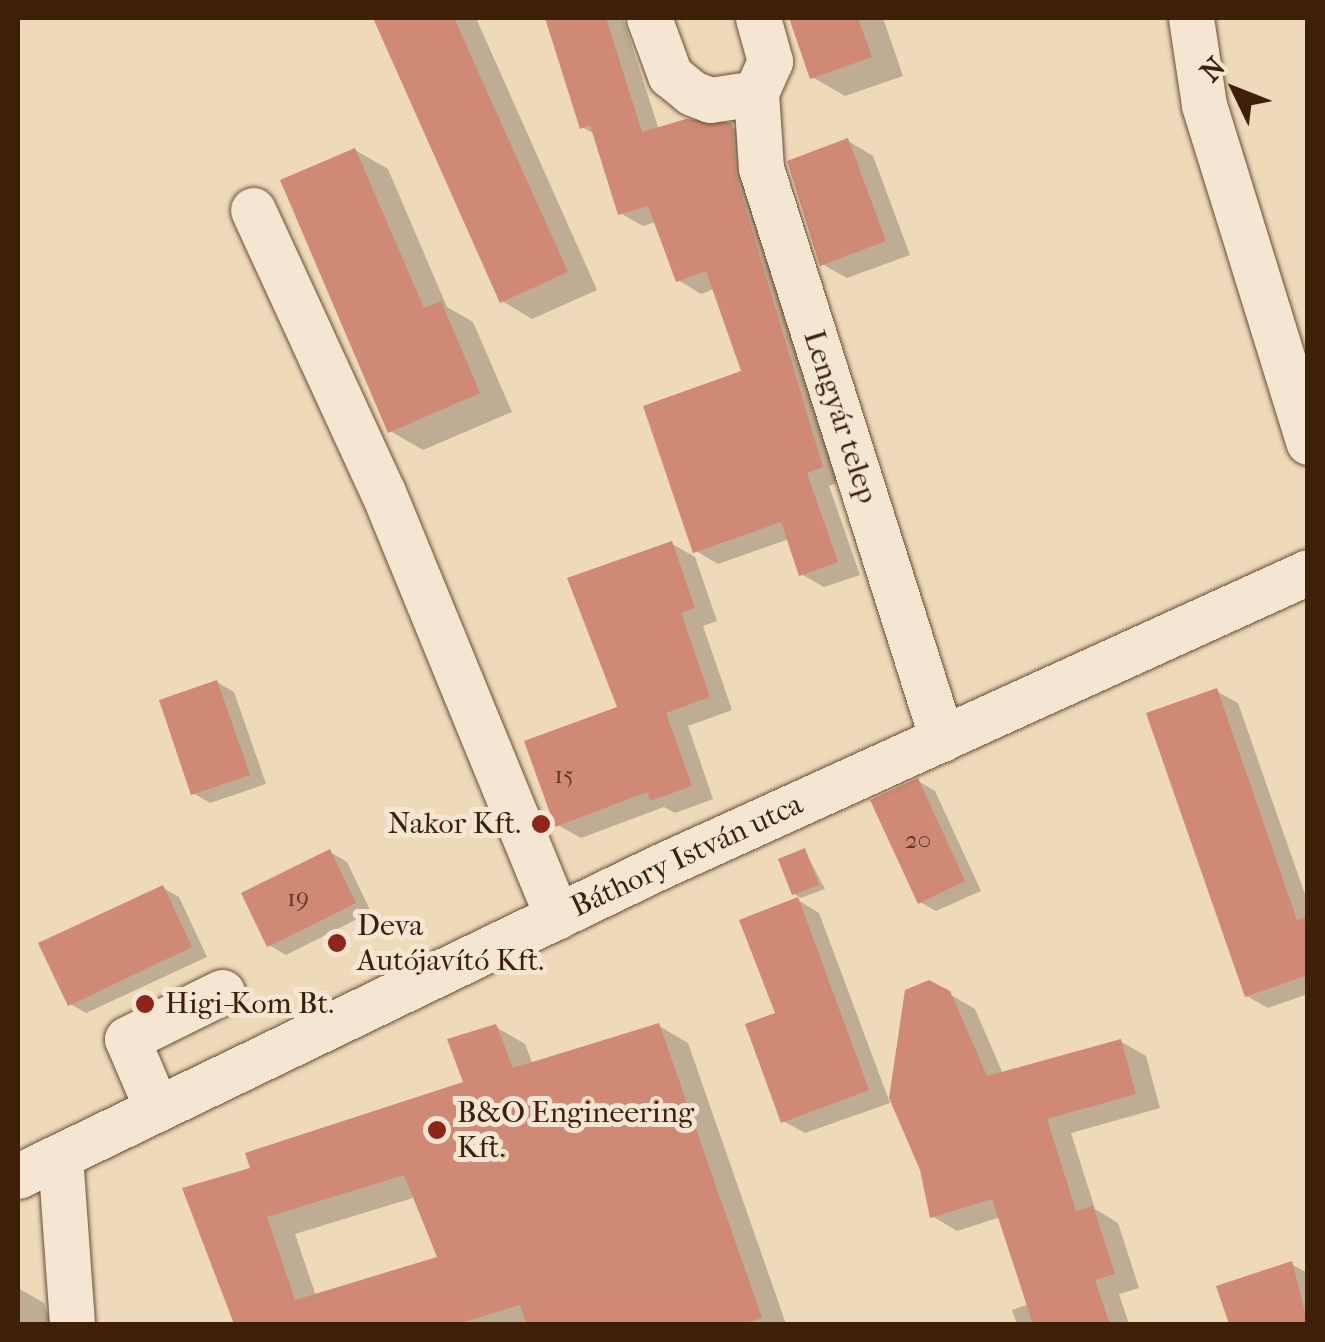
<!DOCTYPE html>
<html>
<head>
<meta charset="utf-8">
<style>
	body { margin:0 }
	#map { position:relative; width:1325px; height:1342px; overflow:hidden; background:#eed9b9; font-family:"IM FELL French Canon",serif }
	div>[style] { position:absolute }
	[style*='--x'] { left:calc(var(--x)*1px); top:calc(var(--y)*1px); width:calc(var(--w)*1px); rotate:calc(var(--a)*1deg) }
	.shadow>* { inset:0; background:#0003 }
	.building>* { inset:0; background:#d08974 }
	.roads { filter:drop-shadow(0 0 2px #6a4e34) drop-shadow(0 0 2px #6a4e34) }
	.minor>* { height:45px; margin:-22.5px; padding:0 22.5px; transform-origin:22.5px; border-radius:22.5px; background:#f4e6d2 }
	.dots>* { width:28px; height:28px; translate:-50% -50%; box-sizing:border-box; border:5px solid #f4e6d2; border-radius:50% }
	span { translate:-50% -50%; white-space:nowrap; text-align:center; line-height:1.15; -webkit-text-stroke:10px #f4e6d2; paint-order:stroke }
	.number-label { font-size:25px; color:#623a23 }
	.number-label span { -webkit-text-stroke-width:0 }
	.street-label { font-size:30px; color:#3e2008 }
	.poi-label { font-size:30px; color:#3e2008 }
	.right { translate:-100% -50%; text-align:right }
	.left { translate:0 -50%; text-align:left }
	.frame { position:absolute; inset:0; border:20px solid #3e2008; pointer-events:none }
	.north { position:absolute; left:1185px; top:40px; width:100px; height:100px; -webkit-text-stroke:8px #f4e6d2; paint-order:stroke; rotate:313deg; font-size:28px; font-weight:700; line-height:40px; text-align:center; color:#3e2008 }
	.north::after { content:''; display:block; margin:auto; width:35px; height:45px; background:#3e2008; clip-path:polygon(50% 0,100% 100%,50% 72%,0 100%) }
</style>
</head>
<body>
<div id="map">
	<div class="shadow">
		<div style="clip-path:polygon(376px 18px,476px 18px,597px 290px,532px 319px,502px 301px)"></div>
		<div style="clip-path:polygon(547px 18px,623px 18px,659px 130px,731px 126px,754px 139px,845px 480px,829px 486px,860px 575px,824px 587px,801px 574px,789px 539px,718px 564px,696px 551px,744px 373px,714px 289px,701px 294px,678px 280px,656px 222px,643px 226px,620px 213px,596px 135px,582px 127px)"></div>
		<div style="clip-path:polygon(792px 18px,883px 18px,903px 76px,845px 96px,812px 77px)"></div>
		<div style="clip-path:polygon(848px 141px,873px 156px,910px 255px,847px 278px,822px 264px)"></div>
		<div style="clip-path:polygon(355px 150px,388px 169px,447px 307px,473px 322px,512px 412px,423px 450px,390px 431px)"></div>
		<div style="clip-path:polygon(672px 544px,695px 557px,717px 621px,703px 626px,732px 710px,688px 726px,713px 799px,675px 813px,664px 807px,581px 838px,558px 825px,620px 709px)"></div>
		<div style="clip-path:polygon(217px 682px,234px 692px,266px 784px,210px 803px,193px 793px)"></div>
		<div style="clip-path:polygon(1216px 691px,1238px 703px,1308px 903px,1308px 994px,1268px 1008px,1247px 996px)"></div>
		<div style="clip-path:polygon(918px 781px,935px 791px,981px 891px,936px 911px,920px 902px)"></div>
		<div style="clip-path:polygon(805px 851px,825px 889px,801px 898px,794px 894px)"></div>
		<div style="clip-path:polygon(330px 852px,347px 862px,371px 912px,286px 955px,269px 945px)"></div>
		<div style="clip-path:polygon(163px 888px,179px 897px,207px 957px,86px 1013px,70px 1004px)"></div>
		<div style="clip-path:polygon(798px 900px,819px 913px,890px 1103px,805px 1133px,783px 1121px,778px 1014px)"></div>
		<div style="clip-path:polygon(929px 982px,975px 1009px,1003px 1074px,1120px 1041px,1146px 1056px,1160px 1108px,1071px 1133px,1095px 1209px,1118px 1223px,1139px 1288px,1119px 1294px,1129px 1324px,1017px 1324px,1012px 1310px,1029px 1304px,1001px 1217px,957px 1231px,932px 1216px)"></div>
		<div style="clip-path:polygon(evenodd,659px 1026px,688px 1043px,786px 1324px,224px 1324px,236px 1321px,253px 1169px,466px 1084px,496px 1027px,525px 1044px,533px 1065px,659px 1026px,416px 1197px,440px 1259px,316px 1296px,295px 1234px,416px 1197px)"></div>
		<div style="clip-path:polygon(1291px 1264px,1308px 1273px,1308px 1324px,1231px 1324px,1219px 1288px)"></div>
		<div style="clip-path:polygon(18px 1288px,44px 1303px,51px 1324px,18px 1324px)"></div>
	</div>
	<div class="building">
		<div style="clip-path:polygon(373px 18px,454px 18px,568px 272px,500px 303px)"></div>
		<div style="clip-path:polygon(545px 18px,606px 18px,642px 132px,686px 119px,732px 123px,736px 176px,823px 467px,807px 473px,838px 562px,799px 576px,781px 522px,693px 553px,643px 406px,741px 371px,706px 271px,676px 282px,648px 206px,618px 215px,590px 125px,580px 129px)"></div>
		<div style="clip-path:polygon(789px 18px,858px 18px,872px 57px,810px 79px)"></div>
		<div style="clip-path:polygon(848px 138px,886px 241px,820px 266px,787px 161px)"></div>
		<div style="clip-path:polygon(355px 148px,424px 308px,441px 301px,480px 393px,388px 433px,280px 180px)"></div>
		<div style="clip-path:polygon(672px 541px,695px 608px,681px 613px,710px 697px,666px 713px,692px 786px,650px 801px,647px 792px,555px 827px,524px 741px,617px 707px,567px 578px)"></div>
		<div style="clip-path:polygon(217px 680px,250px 775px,191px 795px,159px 700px)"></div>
		<div style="clip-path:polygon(1217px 688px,1297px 920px,1308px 917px,1308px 975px,1245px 997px,1146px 713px)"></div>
		<div style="clip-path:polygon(918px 778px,965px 881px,918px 904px,870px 800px)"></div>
		<div style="clip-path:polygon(805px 848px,819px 885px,792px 895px,778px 859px)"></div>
		<div style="clip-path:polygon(330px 849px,356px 903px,267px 947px,241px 893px)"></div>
		<div style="clip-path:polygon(163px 885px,192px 947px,68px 1006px,38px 943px)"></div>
		<div style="clip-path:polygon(798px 897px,869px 1090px,781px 1123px,745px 1024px,775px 1013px,739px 920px)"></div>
		<div style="clip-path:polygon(929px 980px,950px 991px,987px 1076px,1121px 1039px,1136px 1094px,1047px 1119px,1076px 1211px,1093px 1206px,1115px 1274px,1095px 1280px,1110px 1324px,1033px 1324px,992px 1199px,930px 1218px,920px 1170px,889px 1098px,905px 990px)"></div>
		<div style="clip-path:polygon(evenodd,659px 1023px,762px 1318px,744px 1324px,526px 1324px,520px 1305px,457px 1324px,234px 1324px,182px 1188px,250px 1168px,245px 1153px,463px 1082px,447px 1039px,496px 1024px,513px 1068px,659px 1023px,404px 1175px,437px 1257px,295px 1300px,267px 1217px,404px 1175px)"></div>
		<div style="clip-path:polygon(1292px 1261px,1308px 1324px,1229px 1324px,1216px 1286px)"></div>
	</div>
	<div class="roads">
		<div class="minor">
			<div style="--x:649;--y:18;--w:61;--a:69.8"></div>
			<div style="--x:670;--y:75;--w:28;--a:39"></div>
			<div style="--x:692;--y:93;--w:19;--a:21"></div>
			<div style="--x:710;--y:100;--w:47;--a:-8.7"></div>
			<div style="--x:758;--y:18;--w:45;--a:74.4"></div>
			<div style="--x:770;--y:61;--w:35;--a:114"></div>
			<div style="--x:756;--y:93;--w:75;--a:86.2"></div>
			<div style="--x:761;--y:168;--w:599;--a:72.41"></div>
			<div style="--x:1191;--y:18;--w:88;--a:81.5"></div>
			<div style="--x:1204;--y:105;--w:353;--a:72.8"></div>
			<div style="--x:253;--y:210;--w:311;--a:65.3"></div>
			<div style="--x:383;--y:492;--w:459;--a:67.7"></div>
			<div style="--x:157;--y:1109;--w:76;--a:-113.2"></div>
			<div style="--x:127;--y:1039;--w:106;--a:-26.3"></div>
			<div style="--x:60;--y:1156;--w:168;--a:85.9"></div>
			<div style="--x:18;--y:1176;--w:712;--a:-25.74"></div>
			<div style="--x:659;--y:867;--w:713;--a:-24.44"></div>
		</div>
	</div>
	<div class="dots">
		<div style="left:541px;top:824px;background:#8f2418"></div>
		<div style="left:337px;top:943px;background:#8f2418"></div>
		<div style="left:145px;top:1004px;background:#8f2418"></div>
		<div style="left:437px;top:1130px;background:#8f2418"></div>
	</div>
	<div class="number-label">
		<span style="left:564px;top:775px">15</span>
		<span style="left:918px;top:840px">20</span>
		<span style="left:298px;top:898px">19</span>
	</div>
	<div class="street-label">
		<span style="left:840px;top:417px;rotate:72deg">Lengyár telep</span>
		<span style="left:687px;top:856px;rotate:-25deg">Báthory István utca</span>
	</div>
	<div class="poi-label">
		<span class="right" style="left:521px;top:824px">Nakor Kft.</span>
		<span class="left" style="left:357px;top:943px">Deva<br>Autójavító Kft.</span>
		<span class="left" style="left:165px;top:1004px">Higi-Kom Bt.</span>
		<span class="left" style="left:457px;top:1130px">B&amp;O Engineering<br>Kft.</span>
	</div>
	<div class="frame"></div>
	<div class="north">N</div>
</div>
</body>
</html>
